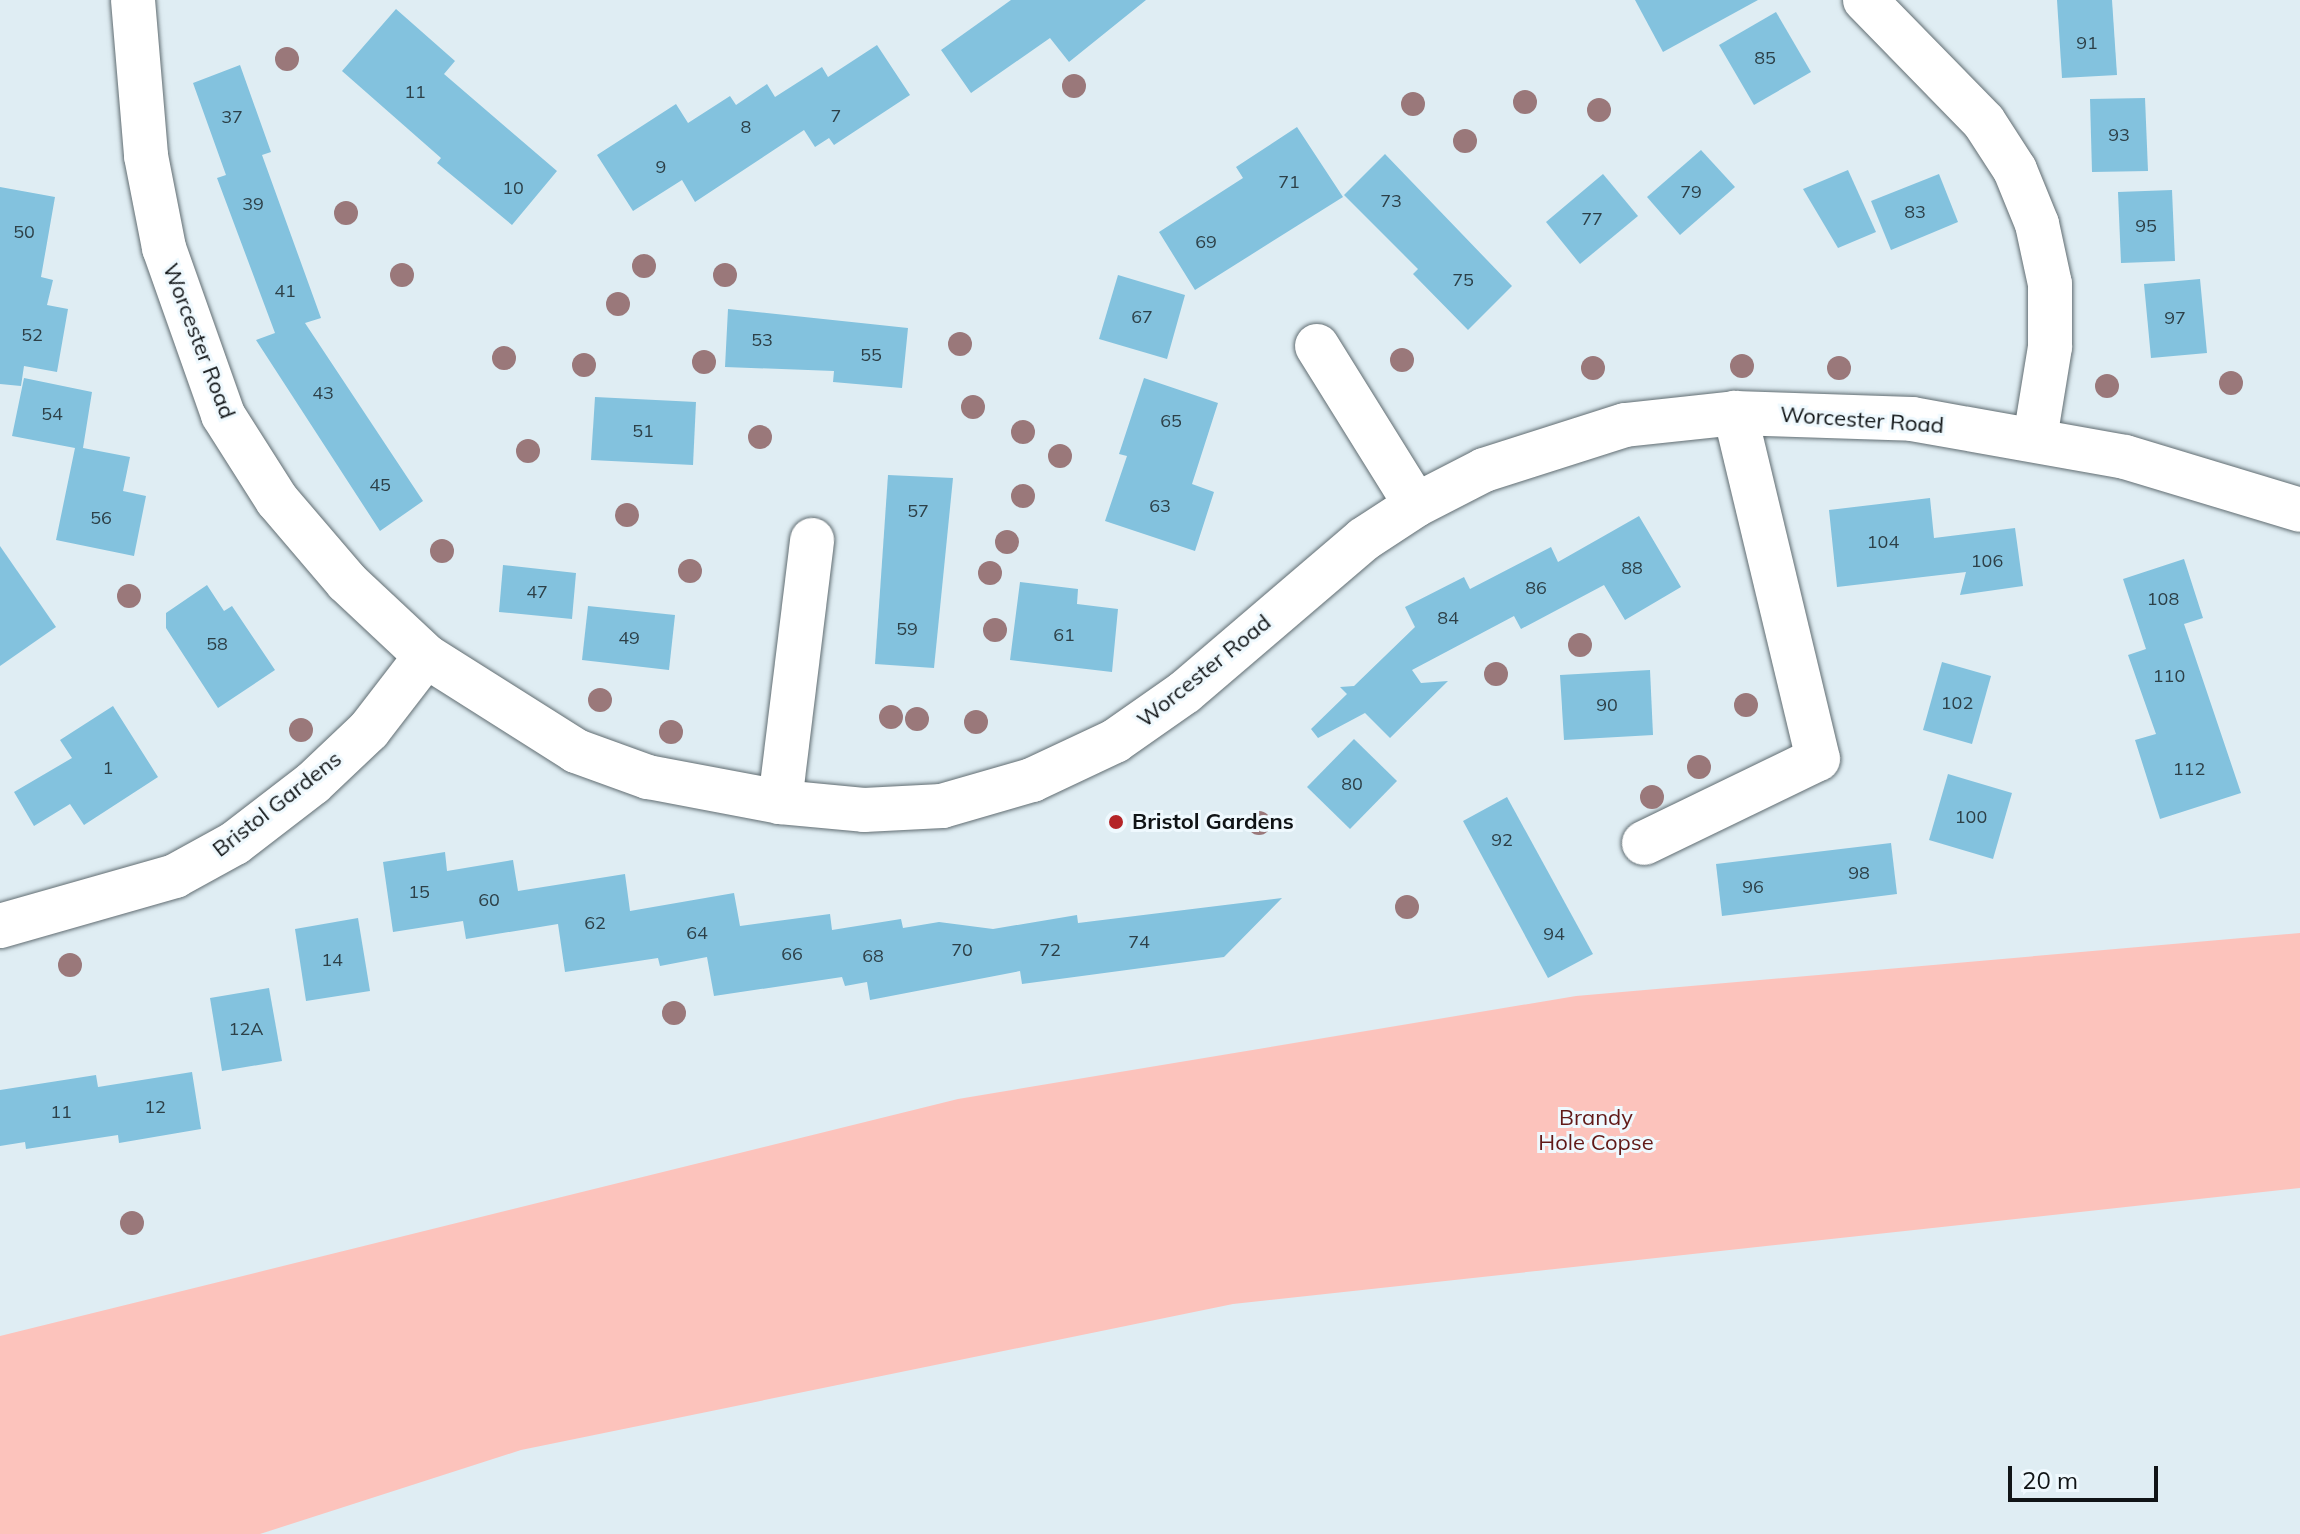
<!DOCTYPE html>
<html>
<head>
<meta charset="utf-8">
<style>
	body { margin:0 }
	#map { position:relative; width:2300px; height:1534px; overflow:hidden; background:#dfedf3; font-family:Mulish,sans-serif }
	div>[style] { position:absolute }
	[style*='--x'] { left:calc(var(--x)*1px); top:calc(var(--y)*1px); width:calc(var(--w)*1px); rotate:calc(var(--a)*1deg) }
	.green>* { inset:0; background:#fcc3bc }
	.building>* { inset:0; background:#83c2de }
	.roads { filter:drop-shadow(0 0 2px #616d72) drop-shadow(0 0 2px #616d72) }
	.minor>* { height:44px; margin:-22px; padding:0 22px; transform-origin:22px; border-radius:22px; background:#fff }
	.trees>* { width:24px; height:24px; margin:-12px; border-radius:50%; background:#9a787a }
	.dots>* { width:22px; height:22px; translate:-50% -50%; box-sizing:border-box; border:4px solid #eff9fe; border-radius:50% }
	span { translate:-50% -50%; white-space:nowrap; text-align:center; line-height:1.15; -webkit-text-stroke:6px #eff9fe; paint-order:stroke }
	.number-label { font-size:18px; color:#2d4048 }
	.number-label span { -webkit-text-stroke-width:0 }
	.street-label { font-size:22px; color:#101416 }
	.poi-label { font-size:22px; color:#101416; font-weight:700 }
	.left { translate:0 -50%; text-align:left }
	.park-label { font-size:22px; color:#611917 }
	.scale { position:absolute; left:2008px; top:1466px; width:150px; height:36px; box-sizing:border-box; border:4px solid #101416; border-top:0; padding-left:10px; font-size:24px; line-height:28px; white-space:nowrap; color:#101416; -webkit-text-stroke:6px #eff9fe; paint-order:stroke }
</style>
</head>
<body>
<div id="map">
	<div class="green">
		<div style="clip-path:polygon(2300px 933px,2300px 1188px,1233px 1304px,521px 1450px,260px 1534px,0 1534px,0 1336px,958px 1099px,1576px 996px)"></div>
	</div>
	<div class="building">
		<div style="clip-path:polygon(1011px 0,1146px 0,1069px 62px,1050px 38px,971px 93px,941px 50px)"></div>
		<div style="clip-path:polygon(1635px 0,1758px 0,1663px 52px)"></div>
		<div style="clip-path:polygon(2057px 0,2112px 0,2117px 75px,2062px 78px)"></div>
		<div style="clip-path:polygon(396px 9px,455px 61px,444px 74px,557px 171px,512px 225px,437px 163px,441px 158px,342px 71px)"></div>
		<div style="clip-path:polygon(1776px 12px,1811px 72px,1754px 105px,1719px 45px)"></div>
		<div style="clip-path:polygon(877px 45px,910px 95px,834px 145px,829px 138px,815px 147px,804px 130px,695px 202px,682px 180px,633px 211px,597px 155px,676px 104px,688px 123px,730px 96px,736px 105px,767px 84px,775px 97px,822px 67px,828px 77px)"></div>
		<div style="clip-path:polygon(240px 65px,271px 152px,262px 155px,321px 318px,305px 323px,423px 501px,380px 531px,256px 340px,275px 333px,217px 178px,226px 175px,193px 83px)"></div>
		<div style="clip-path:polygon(2145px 98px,2148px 171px,2092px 172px,2090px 99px)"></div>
		<div style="clip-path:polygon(1297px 127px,1343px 197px,1195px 290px,1159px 232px,1243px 178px,1236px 167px)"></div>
		<div style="clip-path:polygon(1701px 150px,1735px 187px,1680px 235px,1647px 197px)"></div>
		<div style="clip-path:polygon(1385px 154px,1512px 286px,1468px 330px,1413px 274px,1418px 269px,1344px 195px)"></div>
		<div style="clip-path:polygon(1848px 170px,1876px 232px,1838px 248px,1803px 189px)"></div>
		<div style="clip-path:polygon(1603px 174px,1638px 216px,1580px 264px,1546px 222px)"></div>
		<div style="clip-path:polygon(1939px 174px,1958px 222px,1891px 250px,1871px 201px)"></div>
		<div style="clip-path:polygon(0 187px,55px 197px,41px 277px,53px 280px,47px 305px,68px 309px,57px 372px,24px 366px,21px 386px,0 384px)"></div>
		<div style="clip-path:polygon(2172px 190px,2175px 261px,2121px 263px,2118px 192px)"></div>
		<div style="clip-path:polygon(1118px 275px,1185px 295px,1167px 359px,1099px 339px)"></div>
		<div style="clip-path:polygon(2200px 279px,2207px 353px,2151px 358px,2144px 284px)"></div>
		<div style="clip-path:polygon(728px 309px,908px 328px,902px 388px,833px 382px,834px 371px,725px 367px)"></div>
		<div style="clip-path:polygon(24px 378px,92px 392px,83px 448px,130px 457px,123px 491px,146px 496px,134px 556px,56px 540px,75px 448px,12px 436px)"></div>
		<div style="clip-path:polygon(1144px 378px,1218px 403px,1192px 484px,1214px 492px,1195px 551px,1105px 521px,1127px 456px,1119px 454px)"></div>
		<div style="clip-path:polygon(595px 397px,696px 402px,693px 465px,591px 460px)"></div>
		<div style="clip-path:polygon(888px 475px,953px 478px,934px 668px,875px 664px)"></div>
		<div style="clip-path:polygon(1930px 498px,1934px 538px,2015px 528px,2023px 586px,1960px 595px,1966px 572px,1837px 587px,1829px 510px)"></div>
		<div style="clip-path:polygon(1639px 516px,1681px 587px,1625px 620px,1604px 585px,1521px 629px,1514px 616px,1412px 670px,1421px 683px,1448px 681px,1390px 738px,1365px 713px,1318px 738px,1311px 729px,1347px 694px,1340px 687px,1354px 686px,1415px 627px,1405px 607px,1464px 577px,1470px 589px,1551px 547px,1558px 562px)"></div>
		<div style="clip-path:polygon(0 546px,56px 627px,0 666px)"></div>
		<div style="clip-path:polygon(2184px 559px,2203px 618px,2184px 624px,2241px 793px,2160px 819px,2135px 740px,2156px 734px,2128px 655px,2146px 649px,2123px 579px)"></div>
		<div style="clip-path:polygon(503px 565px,576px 573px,572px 619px,499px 612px)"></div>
		<div style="clip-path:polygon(1020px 582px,1078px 589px,1077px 604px,1118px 609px,1112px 672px,1010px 660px)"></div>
		<div style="clip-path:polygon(207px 585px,224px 611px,232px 606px,275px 670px,218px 708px,166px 628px,166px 613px)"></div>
		<div style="clip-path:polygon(588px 606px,675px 615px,669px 670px,582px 660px)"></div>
		<div style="clip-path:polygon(1942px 662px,1991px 676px,1972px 744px,1923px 730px)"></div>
		<div style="clip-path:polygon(1650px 670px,1653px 735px,1564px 740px,1560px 675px)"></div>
		<div style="clip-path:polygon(113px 706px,158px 777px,84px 825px,70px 804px,34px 826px,14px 792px,72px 758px,60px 740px)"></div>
		<div style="clip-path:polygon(1354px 739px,1397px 781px,1350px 829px,1307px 787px)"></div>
		<div style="clip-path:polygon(1948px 774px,2012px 793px,1993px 859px,1929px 840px)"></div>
		<div style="clip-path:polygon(1507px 797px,1593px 954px,1548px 978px,1463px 821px)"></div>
		<div style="clip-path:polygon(1891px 843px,1897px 894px,1722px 916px,1716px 864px)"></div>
		<div style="clip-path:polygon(445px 852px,447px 871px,513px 860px,518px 891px,625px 874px,630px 911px,734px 893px,740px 926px,830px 914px,832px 930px,901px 919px,903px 928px,939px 922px,993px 929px,1077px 915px,1078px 923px,1282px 898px,1224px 957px,1022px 984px,1020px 971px,870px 1000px,867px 982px,845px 986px,842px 977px,714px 996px,707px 957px,660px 966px,658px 958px,565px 972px,558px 924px,466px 939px,463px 921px,393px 932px,383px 862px)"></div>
		<div style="clip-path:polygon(358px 918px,370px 991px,306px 1001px,295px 929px)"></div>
		<div style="clip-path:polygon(269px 988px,282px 1061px,222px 1071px,210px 998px)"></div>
		<div style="clip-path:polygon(192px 1072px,201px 1129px,119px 1143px,118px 1135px,26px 1149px,25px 1142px,0 1146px,0 1090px,96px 1075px,98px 1087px)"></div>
	</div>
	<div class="roads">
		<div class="minor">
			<div style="--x:133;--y:0;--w:157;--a:85.2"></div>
			<div style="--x:146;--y:156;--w:94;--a:78.9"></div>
			<div style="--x:164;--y:248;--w:177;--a:70.5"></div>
			<div style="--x:223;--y:415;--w:101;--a:57.6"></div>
			<div style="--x:277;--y:500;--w:108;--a:49.5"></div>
			<div style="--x:347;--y:582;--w:108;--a:43.1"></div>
			<div style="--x:426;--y:656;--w:178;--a:32.3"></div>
			<div style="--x:576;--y:751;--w:77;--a:19.9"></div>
			<div style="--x:648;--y:777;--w:134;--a:10.7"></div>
			<div style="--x:780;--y:802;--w:84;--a:5.4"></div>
			<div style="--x:864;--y:810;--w:78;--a:-2.9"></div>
			<div style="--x:942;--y:806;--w:94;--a:-16.1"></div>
			<div style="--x:1032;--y:780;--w:92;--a:-25.2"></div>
			<div style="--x:1115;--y:741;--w:85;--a:-35"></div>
			<div style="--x:1185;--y:692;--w:235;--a:-40.5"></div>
			<div style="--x:1364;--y:539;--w:62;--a:-33.2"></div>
			<div style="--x:1416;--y:505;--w:76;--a:-27.2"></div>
			<div style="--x:1484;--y:470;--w:148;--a:-17.7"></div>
			<div style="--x:1625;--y:425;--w:111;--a:-6.2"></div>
			<div style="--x:1735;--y:413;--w:177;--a:1.9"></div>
			<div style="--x:1912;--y:419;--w:216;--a:10.1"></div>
			<div style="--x:2125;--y:457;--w:183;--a:16.8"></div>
			<div style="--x:1865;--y:0;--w:170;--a:45.7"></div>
			<div style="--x:1984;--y:122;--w:57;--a:57.1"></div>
			<div style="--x:2015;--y:170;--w:58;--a:67.8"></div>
			<div style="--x:2037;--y:224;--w:61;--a:77.8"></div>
			<div style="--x:2050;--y:284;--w:63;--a:90"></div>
			<div style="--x:2050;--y:347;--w:93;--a:99.3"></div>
			<div style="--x:1317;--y:346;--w:187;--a:58.1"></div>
			<div style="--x:780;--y:802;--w:264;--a:-83"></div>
			<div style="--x:1644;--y:843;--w:193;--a:-25.8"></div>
			<div style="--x:1818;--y:759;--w:356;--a:-103.5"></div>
			<div style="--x:0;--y:926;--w:182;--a:-15.9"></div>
			<div style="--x:175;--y:876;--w:68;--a:-28.8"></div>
			<div style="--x:235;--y:843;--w:98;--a:-37.6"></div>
			<div style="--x:313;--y:783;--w:77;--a:-43.4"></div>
			<div style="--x:369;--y:730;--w:93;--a:-52.4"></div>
		</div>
	</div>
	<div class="trees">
		<div style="left:287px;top:59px"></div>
		<div style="left:1074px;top:86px"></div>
		<div style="left:1525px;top:102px"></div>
		<div style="left:1413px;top:104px"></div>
		<div style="left:1599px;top:110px"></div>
		<div style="left:1465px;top:141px"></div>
		<div style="left:346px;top:213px"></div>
		<div style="left:644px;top:266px"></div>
		<div style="left:402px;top:275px"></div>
		<div style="left:725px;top:275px"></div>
		<div style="left:618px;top:304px"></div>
		<div style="left:960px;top:344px"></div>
		<div style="left:504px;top:358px"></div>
		<div style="left:1402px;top:360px"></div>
		<div style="left:704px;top:362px"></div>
		<div style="left:584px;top:365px"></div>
		<div style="left:1742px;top:366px"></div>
		<div style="left:1593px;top:368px"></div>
		<div style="left:1839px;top:368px"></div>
		<div style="left:2231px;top:383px"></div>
		<div style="left:2107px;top:386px"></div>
		<div style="left:973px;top:407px"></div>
		<div style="left:1023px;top:432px"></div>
		<div style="left:760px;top:437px"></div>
		<div style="left:528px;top:451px"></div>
		<div style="left:1060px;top:456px"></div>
		<div style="left:1023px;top:496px"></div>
		<div style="left:627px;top:515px"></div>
		<div style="left:1007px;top:542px"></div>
		<div style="left:442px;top:551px"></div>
		<div style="left:690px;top:571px"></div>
		<div style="left:990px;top:573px"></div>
		<div style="left:129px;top:596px"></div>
		<div style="left:995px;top:630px"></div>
		<div style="left:1580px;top:645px"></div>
		<div style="left:1496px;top:674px"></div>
		<div style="left:600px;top:700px"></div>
		<div style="left:1746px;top:705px"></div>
		<div style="left:891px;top:717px"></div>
		<div style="left:917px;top:719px"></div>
		<div style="left:976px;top:722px"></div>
		<div style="left:301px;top:730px"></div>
		<div style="left:671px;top:732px"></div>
		<div style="left:1699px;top:767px"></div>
		<div style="left:1652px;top:797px"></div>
		<div style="left:1259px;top:823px"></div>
		<div style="left:1407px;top:907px"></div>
		<div style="left:70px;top:965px"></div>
		<div style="left:674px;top:1013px"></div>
		<div style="left:132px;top:1223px"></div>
	</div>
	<div class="dots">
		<div style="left:1116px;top:822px;background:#b42427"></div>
	</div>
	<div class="number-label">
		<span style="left:2087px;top:43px">91</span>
		<span style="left:1765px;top:58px">85</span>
		<span style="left:415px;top:92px">11</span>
		<span style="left:836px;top:116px">7</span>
		<span style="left:232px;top:117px">37</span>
		<span style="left:746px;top:127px">8</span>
		<span style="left:2119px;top:135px">93</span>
		<span style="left:661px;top:167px">9</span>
		<span style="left:1289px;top:182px">71</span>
		<span style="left:513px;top:188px">10</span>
		<span style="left:1691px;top:192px">79</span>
		<span style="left:1391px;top:201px">73</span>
		<span style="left:253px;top:204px">39</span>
		<span style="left:1915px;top:212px">83</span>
		<span style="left:1592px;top:219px">77</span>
		<span style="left:2146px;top:226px">95</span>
		<span style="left:24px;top:232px">50</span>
		<span style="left:1206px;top:242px">69</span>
		<span style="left:1463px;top:280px">75</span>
		<span style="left:285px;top:291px">41</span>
		<span style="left:1142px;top:317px">67</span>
		<span style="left:2175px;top:318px">97</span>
		<span style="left:32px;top:335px">52</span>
		<span style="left:762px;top:340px">53</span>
		<span style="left:871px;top:355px">55</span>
		<span style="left:323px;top:393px">43</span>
		<span style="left:52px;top:414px">54</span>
		<span style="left:1171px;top:421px">65</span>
		<span style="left:643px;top:431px">51</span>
		<span style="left:380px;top:485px">45</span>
		<span style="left:1160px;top:506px">63</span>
		<span style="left:918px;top:511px">57</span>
		<span style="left:101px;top:518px">56</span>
		<span style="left:1883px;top:542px">104</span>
		<span style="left:1987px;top:561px">106</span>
		<span style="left:1632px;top:568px">88</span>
		<span style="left:1536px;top:588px">86</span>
		<span style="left:537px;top:592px">47</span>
		<span style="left:2163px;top:599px">108</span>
		<span style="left:1448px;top:618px">84</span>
		<span style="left:907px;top:629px">59</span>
		<span style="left:1064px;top:635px">61</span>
		<span style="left:629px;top:638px">49</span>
		<span style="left:217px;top:644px">58</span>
		<span style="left:2169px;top:676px">110</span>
		<span style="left:1957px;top:703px">102</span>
		<span style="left:1607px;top:705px">90</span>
		<span style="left:108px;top:768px">1</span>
		<span style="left:2189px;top:769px">112</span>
		<span style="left:1352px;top:784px">80</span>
		<span style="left:1971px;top:817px">100</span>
		<span style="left:1502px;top:840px">92</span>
		<span style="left:1859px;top:873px">98</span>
		<span style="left:1753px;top:887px">96</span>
		<span style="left:419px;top:892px">15</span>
		<span style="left:489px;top:900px">60</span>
		<span style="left:595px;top:923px">62</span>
		<span style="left:697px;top:933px">64</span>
		<span style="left:1554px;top:934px">94</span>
		<span style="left:1139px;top:942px">74</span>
		<span style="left:962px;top:950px">70</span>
		<span style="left:1050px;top:950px">72</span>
		<span style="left:792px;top:954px">66</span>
		<span style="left:873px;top:956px">68</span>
		<span style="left:332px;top:960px">14</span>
		<span style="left:246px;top:1029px">12A</span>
		<span style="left:155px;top:1107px">12</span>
		<span style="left:61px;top:1112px">11</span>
	</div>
	<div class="street-label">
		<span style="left:199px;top:341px;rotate:69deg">Worcester Road</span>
		<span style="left:1862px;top:420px;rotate:4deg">Worcester Road</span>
		<span style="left:1204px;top:671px;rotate:-39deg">Worcester Road</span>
		<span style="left:277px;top:804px;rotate:-38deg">Bristol Gardens</span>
	</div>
	<div class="poi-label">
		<span class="left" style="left:1132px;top:822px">Bristol Gardens</span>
	</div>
	<div class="park-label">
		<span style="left:1596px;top:1130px">Brandy<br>Hole Copse</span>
	</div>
	<div class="scale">20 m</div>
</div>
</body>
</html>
